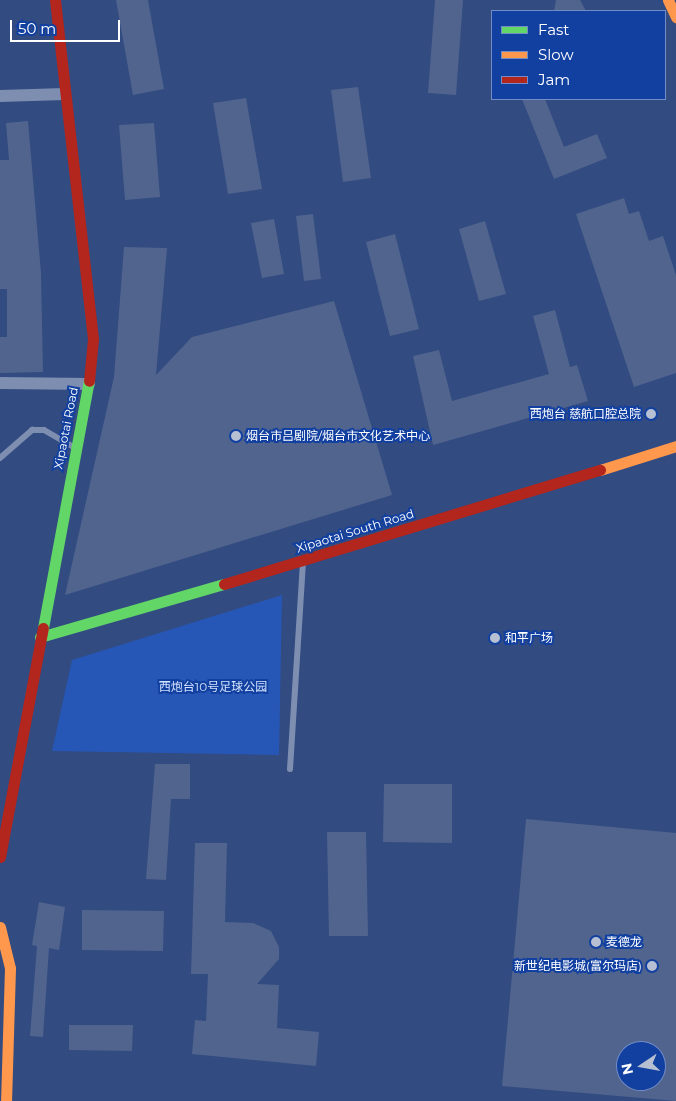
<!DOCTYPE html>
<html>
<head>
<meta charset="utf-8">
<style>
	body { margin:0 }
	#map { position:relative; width:676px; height:1101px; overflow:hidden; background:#324b80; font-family:Montserrat,"Noto Sans SC",sans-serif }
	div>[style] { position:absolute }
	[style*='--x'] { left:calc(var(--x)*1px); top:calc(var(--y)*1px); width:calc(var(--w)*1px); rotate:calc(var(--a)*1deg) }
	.green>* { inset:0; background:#2757b6 }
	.building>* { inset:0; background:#50648e }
	.lane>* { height:6px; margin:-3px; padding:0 3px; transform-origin:3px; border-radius:3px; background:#7d8eb0 }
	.street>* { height:12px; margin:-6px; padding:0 6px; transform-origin:6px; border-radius:6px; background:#7d8eb0 }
	.fast>* { height:11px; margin:-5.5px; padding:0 5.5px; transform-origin:5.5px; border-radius:5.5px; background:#63d668 }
	.slow>* { height:11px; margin:-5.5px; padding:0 5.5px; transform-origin:5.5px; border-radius:5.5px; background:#ff974d }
	.jam>* { height:11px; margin:-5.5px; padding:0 5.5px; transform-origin:5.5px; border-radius:5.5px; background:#b3261e }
	.dots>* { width:14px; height:14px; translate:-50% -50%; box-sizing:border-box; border:2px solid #1240a0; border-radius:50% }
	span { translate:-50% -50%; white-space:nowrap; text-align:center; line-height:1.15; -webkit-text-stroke:4px #1240a0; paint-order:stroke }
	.poi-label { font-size:12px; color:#fff }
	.right { translate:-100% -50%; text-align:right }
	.left { translate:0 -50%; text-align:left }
	.street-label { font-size:12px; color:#fff }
	.park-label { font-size:12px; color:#d3e2fe }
	.legend { position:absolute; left:491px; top:10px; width:175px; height:90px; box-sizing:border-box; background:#1240a0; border:1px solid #718cc6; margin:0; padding:6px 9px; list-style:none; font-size:15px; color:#fff }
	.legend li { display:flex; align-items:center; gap:10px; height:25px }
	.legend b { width:25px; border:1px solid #718cc6 }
	.north { position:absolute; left:616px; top:1041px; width:50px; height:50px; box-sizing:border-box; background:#1240a0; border:1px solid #718cc6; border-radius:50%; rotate:258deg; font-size:14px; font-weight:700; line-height:20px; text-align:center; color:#fff }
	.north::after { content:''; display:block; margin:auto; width:18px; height:22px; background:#b7c0d3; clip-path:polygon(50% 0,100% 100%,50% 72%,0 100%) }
	.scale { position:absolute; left:10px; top:20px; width:110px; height:22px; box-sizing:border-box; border:2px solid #fff; border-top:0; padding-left:6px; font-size:15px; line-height:18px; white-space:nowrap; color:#fff; -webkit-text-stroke:4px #1240a0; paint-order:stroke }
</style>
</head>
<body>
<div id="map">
	<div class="green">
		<div style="clip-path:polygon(282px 595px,279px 755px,52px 751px,72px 660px)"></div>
	</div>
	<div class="building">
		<div style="clip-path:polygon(116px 0,148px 0,164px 89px,133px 95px)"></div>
		<div style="clip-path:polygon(435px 0,463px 0,456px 95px,428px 93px)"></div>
		<div style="clip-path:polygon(556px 0,580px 0,586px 11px,554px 11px)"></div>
		<div style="clip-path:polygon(358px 87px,371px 178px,343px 182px,331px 90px)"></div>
		<div style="clip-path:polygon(246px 98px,262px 189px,228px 194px,213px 103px)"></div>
		<div style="clip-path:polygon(522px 99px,545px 99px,564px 147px,597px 134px,607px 158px,554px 179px)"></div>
		<div style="clip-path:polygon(28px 121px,41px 273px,43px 372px,0 373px,0 337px,7px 337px,7px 289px,0 289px,0 160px,9px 160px,6px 123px)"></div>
		<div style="clip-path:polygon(154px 123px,160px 197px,125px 200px,119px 125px)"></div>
		<div style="clip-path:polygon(624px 198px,629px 214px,639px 211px,649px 241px,663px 236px,676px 275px,676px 373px,634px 387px,576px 214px)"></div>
		<div style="clip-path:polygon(313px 214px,321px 279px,304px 281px,296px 216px)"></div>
		<div style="clip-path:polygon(274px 219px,284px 274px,262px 278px,251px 223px)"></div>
		<div style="clip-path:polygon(485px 221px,506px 294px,479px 301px,459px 229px)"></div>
		<div style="clip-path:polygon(395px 234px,419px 329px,390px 336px,366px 242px)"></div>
		<div style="clip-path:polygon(124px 247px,167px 248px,156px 375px,192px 337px,334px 301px,392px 495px,65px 595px,114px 377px)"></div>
		<div style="clip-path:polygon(555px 310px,570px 367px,577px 365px,588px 401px,433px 445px,413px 356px,439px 350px,452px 401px,549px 374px,533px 316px)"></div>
		<div style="clip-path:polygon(155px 764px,190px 764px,190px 799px,171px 799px,166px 880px,146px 879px)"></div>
		<div style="clip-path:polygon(384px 784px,452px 784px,452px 843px,383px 842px)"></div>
		<div style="clip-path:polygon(evenodd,526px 819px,676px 833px,676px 1101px,502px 1086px,526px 819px,626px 1051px,656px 1051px,656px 1081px,626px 1081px,626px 1051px)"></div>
		<div style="clip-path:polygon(327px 832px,366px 832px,368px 936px,329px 936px)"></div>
		<div style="clip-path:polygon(195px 843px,227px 843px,225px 922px,253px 923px,271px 931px,279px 947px,279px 959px,257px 984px,279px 985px,277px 1028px,319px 1032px,316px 1066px,192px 1054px,195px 1020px,206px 1021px,208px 974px,191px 974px)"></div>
		<div style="clip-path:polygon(39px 902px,65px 907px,59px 950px,49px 948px,43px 1037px,30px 1036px,37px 946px,32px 945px)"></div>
		<div style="clip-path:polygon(82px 910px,164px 911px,163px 951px,82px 950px)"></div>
		<div style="clip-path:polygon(69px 1025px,133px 1025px,132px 1051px,69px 1050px)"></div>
	</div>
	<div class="lane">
		<div style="--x:0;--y:458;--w:43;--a:-41.2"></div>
		<div style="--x:32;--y:430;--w:12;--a:0"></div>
		<div style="--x:44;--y:430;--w:36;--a:30"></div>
		<div style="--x:290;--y:769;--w:207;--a:-86.4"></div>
	</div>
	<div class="street">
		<div style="--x:0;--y:96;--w:65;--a:-1.8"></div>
		<div style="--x:0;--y:383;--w:89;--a:0.6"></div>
	</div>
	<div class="fast">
		<div style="--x:43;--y:628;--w:251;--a:-79.5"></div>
		<div style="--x:40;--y:637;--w:191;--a:-16.1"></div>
	</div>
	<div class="slow">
		<div style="--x:668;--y:0;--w:19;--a:65"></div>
		<div style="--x:600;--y:470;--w:80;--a:-17.5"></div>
		<div style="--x:0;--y:927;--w:42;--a:76.3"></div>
		<div style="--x:10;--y:968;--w:133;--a:91.7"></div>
	</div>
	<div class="jam">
		<div style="--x:55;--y:0;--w:341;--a:83.6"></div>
		<div style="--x:93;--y:339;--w:42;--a:95.4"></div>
		<div style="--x:224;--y:584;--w:393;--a:-16.9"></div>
		<div style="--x:0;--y:857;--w:233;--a:-79.4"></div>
	</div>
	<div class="dots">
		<div style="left:651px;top:414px;background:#b7c0d3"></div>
		<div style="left:236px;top:436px;background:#b7c0d3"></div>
		<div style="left:495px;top:638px;background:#b7c0d3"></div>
		<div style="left:596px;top:942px;background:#b7c0d3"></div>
		<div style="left:652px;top:966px;background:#b7c0d3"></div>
	</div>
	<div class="poi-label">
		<span class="right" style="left:641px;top:414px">西炮台 慈航口腔总院</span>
		<span class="left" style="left:246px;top:436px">烟台市吕剧院/烟台市文化艺术中心</span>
		<span class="left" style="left:505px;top:638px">和平广场</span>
		<span class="left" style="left:606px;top:942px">麦德龙</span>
		<span class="right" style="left:642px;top:966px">新世纪电影城(富尔玛店)</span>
	</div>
	<div class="street-label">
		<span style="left:66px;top:428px;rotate:-79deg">Xipaotai Road</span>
		<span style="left:355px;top:531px;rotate:-17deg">Xipaotai South Road</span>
	</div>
	<div class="park-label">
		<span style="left:213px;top:687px">西炮台10号足球公园</span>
	</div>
	<ul class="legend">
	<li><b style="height:6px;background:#63d668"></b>Fast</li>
	<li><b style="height:6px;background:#ff974d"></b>Slow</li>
	<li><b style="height:6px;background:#b3261e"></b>Jam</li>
	</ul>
	<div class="north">N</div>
	<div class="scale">50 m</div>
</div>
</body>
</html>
